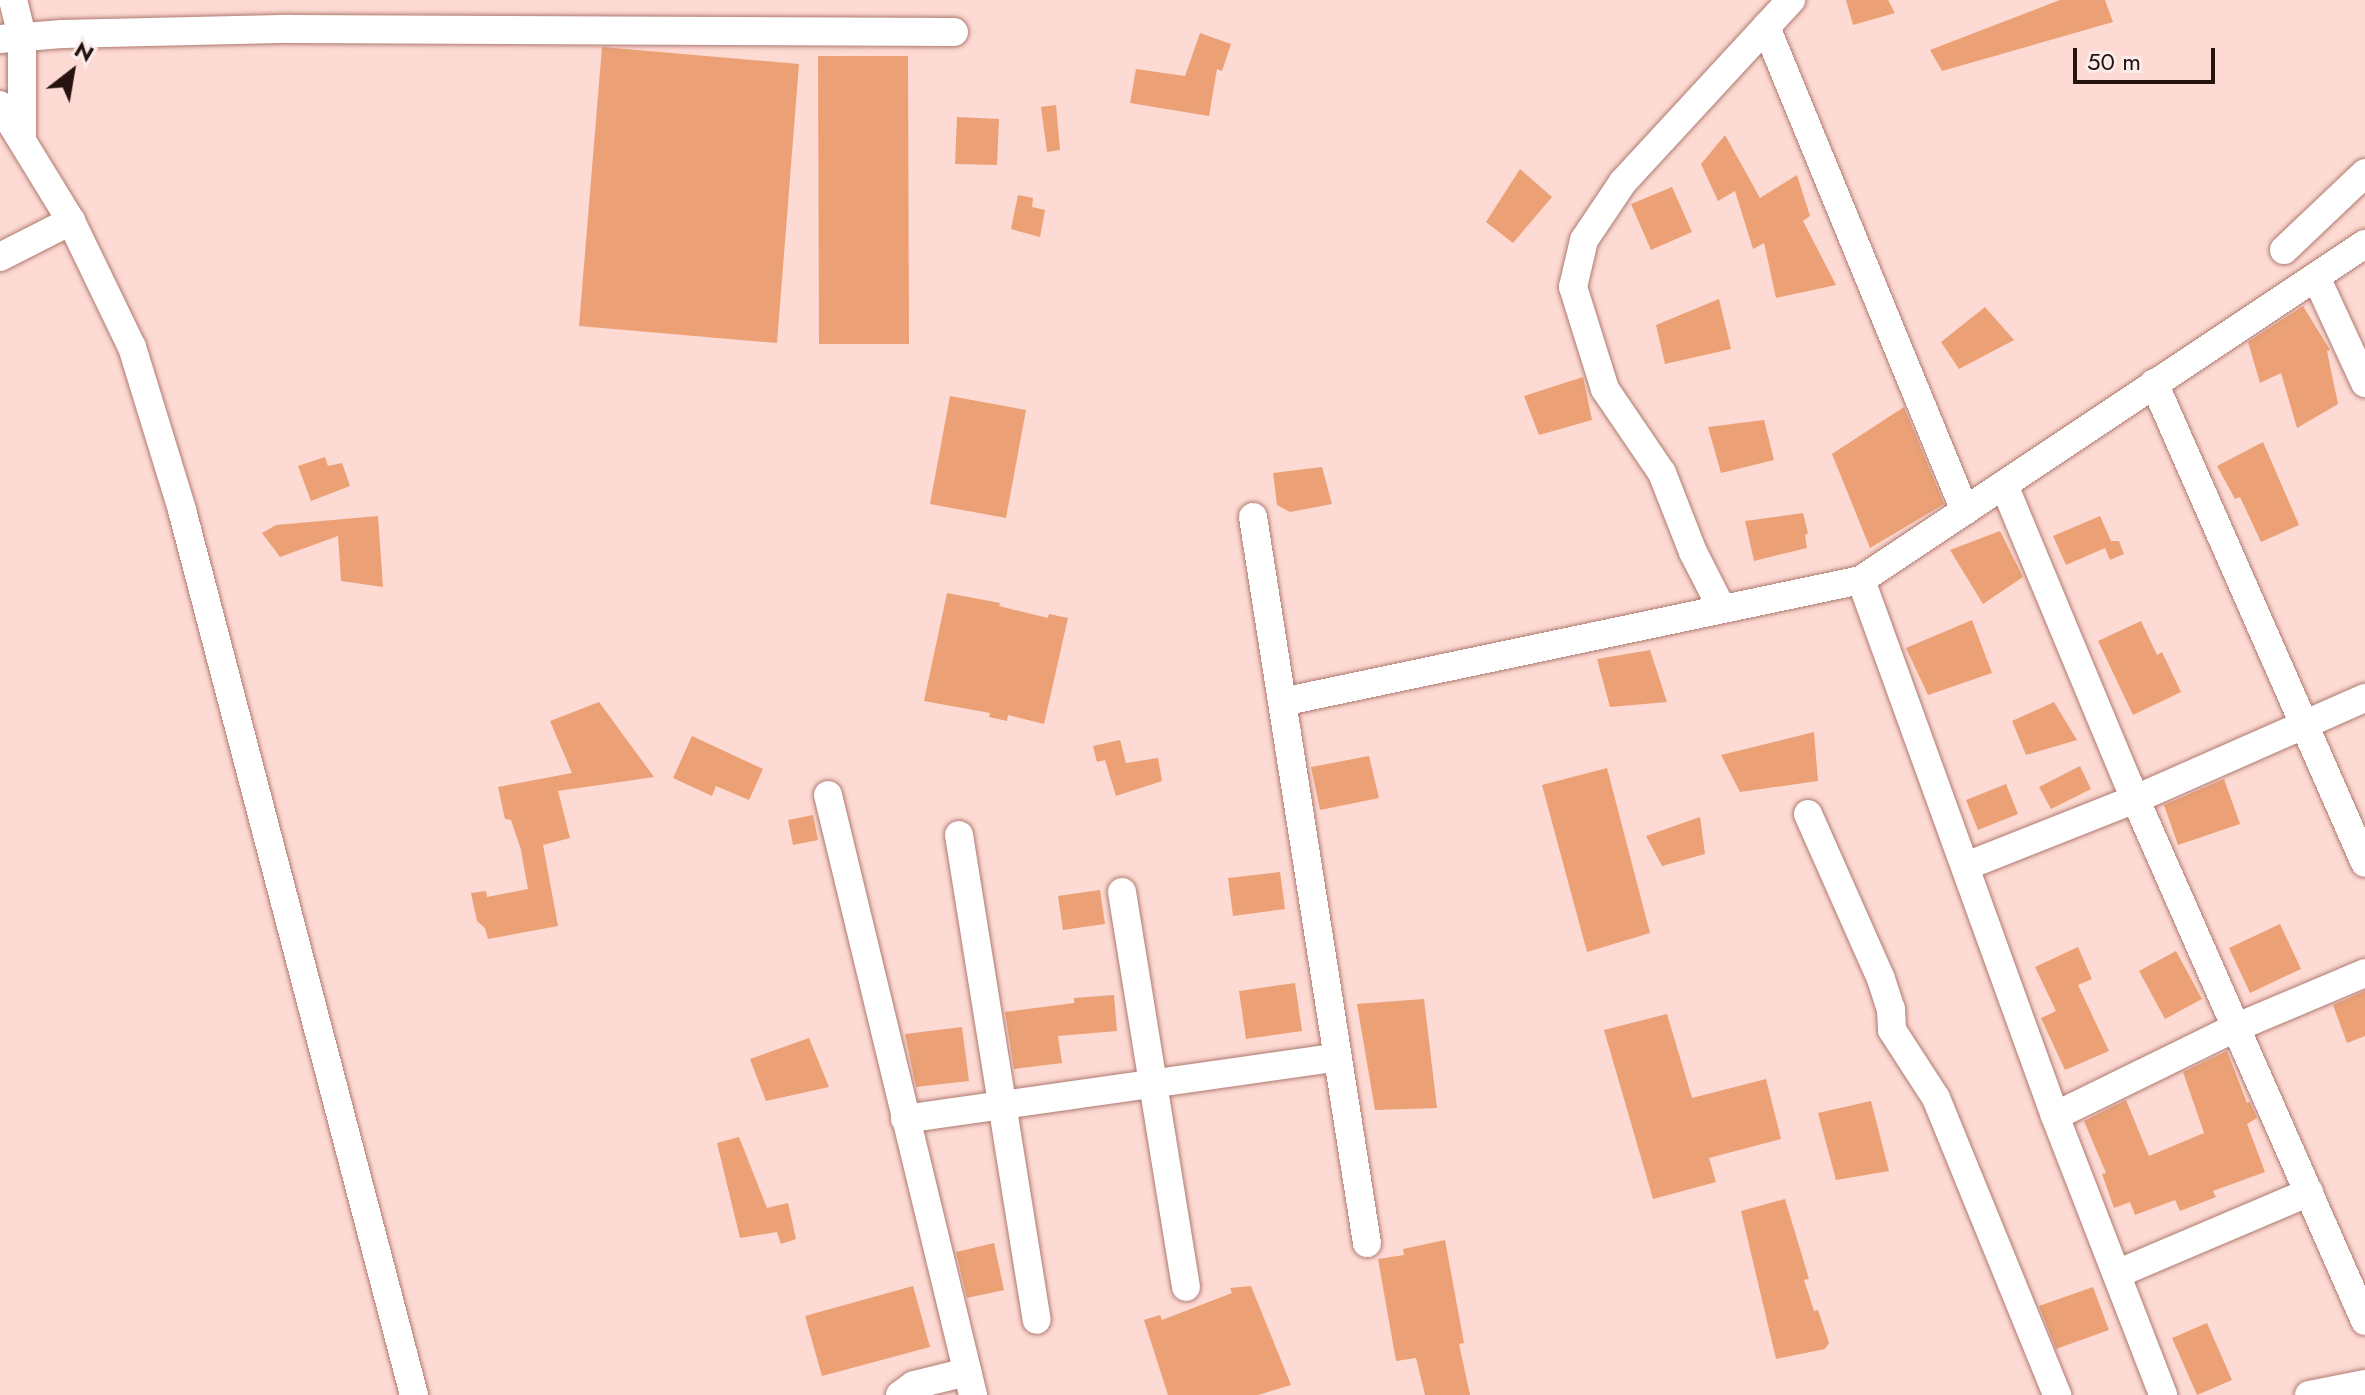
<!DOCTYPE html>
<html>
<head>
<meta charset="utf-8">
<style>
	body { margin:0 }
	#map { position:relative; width:2365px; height:1395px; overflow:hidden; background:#fddad3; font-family:Jost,sans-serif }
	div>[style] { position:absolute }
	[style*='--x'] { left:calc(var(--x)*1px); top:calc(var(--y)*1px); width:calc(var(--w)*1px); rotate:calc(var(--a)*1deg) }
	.building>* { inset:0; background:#eba175 }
	.roads { filter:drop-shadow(0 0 2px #ae7a70) drop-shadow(0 0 2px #ae7a70) }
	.minor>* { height:28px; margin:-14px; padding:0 14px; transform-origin:14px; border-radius:14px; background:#fff }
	span { translate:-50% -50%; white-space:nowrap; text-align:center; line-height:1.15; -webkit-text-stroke:6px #f9edeb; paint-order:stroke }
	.north { position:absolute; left:32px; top:32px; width:80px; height:80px; -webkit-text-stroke:6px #f9edeb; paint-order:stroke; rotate:31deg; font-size:22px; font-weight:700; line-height:32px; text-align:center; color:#26120f }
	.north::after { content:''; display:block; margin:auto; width:28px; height:36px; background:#26120f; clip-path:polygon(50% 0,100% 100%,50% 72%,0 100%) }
	.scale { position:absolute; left:2073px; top:48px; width:142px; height:36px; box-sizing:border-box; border:4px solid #26120f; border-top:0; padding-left:10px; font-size:24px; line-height:28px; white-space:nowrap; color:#26120f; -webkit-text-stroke:6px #f9edeb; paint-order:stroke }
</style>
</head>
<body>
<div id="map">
	<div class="building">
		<div style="clip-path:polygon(1846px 0,1888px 0,1895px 13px,1853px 25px)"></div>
		<div style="clip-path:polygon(2060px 0,2105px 0,2113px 22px,1942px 71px,1930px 50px)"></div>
		<div style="clip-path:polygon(1200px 33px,1231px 44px,1222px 71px,1217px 69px,1209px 116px,1130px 103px,1136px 69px,1185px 76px)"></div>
		<div style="clip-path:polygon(602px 47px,799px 64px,777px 343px,579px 326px)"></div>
		<div style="clip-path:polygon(818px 56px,908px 56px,909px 344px,819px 344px)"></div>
		<div style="clip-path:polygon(1056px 105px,1060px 150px,1047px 152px,1041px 107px)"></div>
		<div style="clip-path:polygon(957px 117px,999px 119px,997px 165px,955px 164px)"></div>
		<div style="clip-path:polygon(1725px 135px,1760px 198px,1797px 175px,1810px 216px,1803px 221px,1836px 285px,1776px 298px,1764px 243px,1753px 249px,1735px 191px,1718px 201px,1701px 164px)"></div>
		<div style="clip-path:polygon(1520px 169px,1552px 197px,1513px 243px,1486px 222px)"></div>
		<div style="clip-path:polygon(1672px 187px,1692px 232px,1651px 250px,1631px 204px)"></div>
		<div style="clip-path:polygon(1018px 195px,1033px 198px,1032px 207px,1045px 210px,1040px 237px,1011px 229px)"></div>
		<div style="clip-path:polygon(1719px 299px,1731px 349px,1665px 364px,1656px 325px)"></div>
		<div style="clip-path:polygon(2303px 306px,2330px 350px,2327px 351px,2338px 404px,2297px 428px,2281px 373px,2260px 383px,2248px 342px)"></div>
		<div style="clip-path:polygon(1985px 307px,2014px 340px,1959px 369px,1941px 342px)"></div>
		<div style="clip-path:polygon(1583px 377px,1592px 420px,1539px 435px,1524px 396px)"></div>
		<div style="clip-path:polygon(950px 396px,1026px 410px,1006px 518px,930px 504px)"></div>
		<div style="clip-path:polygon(1904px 407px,1944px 504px,1870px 548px,1832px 454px)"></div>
		<div style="clip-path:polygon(1764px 420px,1774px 460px,1721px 473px,1708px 427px)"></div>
		<div style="clip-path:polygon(2263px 442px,2299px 525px,2261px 542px,2240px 497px,2235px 499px,2217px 466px)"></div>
		<div style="clip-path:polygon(325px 457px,328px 466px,342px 463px,350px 486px,311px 501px,298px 466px)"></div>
		<div style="clip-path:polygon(1322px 467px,1332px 504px,1290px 512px,1277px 505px,1273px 473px)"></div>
		<div style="clip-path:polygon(1803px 513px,1808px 533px,1805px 535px,1807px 548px,1754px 561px,1745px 521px)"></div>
		<div style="clip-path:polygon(378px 516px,383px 587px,341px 581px,338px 536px,280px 557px,262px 533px,276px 525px)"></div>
		<div style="clip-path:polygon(2100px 516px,2111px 541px,2119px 541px,2124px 554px,2110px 560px,2105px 548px,2066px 565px,2053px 536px)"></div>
		<div style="clip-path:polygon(2000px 531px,2023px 577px,1983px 604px,1950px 550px)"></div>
		<div style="clip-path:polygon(947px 593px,1000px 603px,999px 606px,1048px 618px,1049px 614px,1068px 618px,1044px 724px,1008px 715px,1007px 721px,989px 717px,990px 713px,924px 701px)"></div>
		<div style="clip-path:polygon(1972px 620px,1992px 673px,1928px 695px,1906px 648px)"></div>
		<div style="clip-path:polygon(2141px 621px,2157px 655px,2162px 652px,2181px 692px,2133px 715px,2098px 641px)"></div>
		<div style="clip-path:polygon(1650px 650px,1667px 702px,1610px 707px,1597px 659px)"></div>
		<div style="clip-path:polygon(599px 702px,654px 777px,558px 791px,570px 838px,543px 845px,558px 926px,488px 939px,485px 928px,477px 921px,471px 893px,486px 891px,487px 897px,528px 889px,521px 850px,511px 820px,505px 819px,498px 787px,572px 773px,550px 721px)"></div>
		<div style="clip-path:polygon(2054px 702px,2077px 740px,2026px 755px,2012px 721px)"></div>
		<div style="clip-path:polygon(1814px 732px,1818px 781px,1740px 792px,1721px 755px)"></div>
		<div style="clip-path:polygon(692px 736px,763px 769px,749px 800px,716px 786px,712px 796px,673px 778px)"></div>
		<div style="clip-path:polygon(1120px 740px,1126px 763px,1158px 758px,1162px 781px,1116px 796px,1105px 760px,1097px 762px,1093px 746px)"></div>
		<div style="clip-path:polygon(1369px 756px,1379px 798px,1320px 810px,1311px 767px)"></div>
		<div style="clip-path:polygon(2080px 766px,2091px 789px,2051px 809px,2039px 787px)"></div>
		<div style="clip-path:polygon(1607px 768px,1650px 933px,1587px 952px,1542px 785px)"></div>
		<div style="clip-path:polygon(2224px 779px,2240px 824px,2178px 845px,2164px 805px)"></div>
		<div style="clip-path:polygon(2006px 784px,2018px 814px,1978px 830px,1966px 800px)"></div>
		<div style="clip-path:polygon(813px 815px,818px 840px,793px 845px,788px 820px)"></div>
		<div style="clip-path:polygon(1700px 817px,1705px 854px,1662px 866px,1646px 836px)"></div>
		<div style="clip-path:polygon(1280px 872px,1285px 909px,1233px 916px,1228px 878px)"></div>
		<div style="clip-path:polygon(1100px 890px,1105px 924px,1063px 930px,1058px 896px)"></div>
		<div style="clip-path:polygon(2280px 924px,2301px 969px,2250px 993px,2229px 948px)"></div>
		<div style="clip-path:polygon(2078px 947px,2092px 979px,2078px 985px,2109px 1051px,2065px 1070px,2041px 1018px,2056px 1011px,2035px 967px)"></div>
		<div style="clip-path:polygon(2176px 951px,2202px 999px,2165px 1019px,2139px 971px)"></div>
		<div style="clip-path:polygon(1295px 983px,1302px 1031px,1246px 1039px,1239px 991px)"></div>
		<div style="clip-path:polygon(2365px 991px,2365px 1036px,2347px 1043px,2333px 1005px)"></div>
		<div style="clip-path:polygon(1114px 995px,1117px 1031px,1058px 1036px,1062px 1063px,1014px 1069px,1005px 1012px,1074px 1003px,1074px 998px)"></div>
		<div style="clip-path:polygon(1424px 999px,1437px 1108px,1375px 1110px,1357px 1004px)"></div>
		<div style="clip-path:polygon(1667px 1014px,1692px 1098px,1766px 1079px,1781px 1139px,1709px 1158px,1716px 1182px,1653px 1199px,1604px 1030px)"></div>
		<div style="clip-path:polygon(962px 1027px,969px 1081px,916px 1087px,905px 1034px)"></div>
		<div style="clip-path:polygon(809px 1038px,829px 1087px,766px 1101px,750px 1059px)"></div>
		<div style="clip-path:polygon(2227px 1051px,2247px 1103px,2250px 1102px,2257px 1118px,2247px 1124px,2265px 1172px,2213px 1191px,2216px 1197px,2180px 1211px,2175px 1200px,2135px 1215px,2130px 1202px,2114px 1208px,2102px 1174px,2106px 1173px,2084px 1121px,2126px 1100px,2149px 1156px,2204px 1133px,2183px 1072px)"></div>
		<div style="clip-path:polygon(1871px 1101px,1889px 1171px,1836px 1180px,1818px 1113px)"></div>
		<div style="clip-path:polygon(739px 1137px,767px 1208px,788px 1203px,796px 1239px,781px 1244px,777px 1232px,740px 1238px,717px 1143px)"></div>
		<div style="clip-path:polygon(1785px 1199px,1809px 1279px,1804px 1280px,1814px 1311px,1818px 1310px,1829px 1343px,1825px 1349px,1776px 1359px,1741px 1211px)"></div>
		<div style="clip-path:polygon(1445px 1240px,1464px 1343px,1459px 1344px,1470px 1395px,1425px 1395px,1416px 1358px,1396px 1361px,1378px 1259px,1404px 1255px,1403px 1249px)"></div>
		<div style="clip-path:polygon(994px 1243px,1004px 1290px,967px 1298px,956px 1252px)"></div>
		<div style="clip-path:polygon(913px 1286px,930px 1347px,822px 1376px,805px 1316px)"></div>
		<div style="clip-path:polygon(1251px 1286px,1291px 1385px,1258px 1395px,1168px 1395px,1144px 1320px,1160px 1315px,1162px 1320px,1232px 1293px,1230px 1288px)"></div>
		<div style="clip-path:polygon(2093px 1287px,2109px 1330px,2056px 1349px,2039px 1306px)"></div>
		<div style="clip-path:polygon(2207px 1323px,2232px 1380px,2197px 1395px,2172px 1338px)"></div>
	</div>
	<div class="roads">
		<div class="minor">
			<div style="--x:13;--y:0;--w:37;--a:76"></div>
			<div style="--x:22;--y:36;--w:102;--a:90"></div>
			<div style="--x:1766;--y:27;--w:523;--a:67.65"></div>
			<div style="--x:0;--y:39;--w:62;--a:-4.6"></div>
			<div style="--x:62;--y:34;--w:229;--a:-1.3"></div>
			<div style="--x:291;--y:29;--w:663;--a:0.26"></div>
			<div style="--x:0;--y:105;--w:136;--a:58.5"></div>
			<div style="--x:71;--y:221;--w:140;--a:64.2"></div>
			<div style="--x:132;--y:347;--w:170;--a:72.9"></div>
			<div style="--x:182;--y:510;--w:915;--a:75.31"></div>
			<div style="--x:2284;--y:250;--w:112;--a:-43.5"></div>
			<div style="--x:0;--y:257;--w:80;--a:-26.9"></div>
			<div style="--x:2316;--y:277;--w:117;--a:65.2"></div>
			<div style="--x:2154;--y:383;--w:524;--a:66.27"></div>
			<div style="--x:2004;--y:485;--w:320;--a:67.4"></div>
			<div style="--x:2127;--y:780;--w:591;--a:66.25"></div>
			<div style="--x:1253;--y:517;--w:735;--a:81.08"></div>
			<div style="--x:1861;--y:580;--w:570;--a:70.1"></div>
			<div style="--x:2055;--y:1116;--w:299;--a:68.8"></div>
			<div style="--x:1722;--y:609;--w:64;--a:-117"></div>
			<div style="--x:1693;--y:552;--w:85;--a:-111.4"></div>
			<div style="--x:1662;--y:473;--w:102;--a:-124.2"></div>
			<div style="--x:1605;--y:389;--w:107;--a:-107.4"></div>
			<div style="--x:1573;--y:287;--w:48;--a:-76.8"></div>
			<div style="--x:1584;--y:240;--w:70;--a:-56.1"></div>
			<div style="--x:1623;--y:182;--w:248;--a:-47.3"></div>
			<div style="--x:1282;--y:702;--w:592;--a:-11.9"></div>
			<div style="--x:1861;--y:580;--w:606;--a:-33.69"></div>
			<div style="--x:828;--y:795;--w:617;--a:76.41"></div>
			<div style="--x:1808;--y:814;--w:180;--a:66.1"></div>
			<div style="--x:1881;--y:979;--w:32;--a:72"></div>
			<div style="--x:1891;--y:1009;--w:21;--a:87"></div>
			<div style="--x:1892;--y:1030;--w:81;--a:57.1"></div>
			<div style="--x:1936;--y:1098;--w:321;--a:67.8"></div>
			<div style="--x:959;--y:835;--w:491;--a:80.9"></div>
			<div style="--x:1966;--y:866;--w:185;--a:-21.6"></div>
			<div style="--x:2138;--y:798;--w:248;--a:-23.8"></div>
			<div style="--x:1122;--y:892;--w:400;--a:80.8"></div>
			<div style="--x:2055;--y:1116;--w:200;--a:-26.1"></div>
			<div style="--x:2235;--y:1028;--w:141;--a:-22.9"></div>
			<div style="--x:905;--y:1119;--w:435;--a:-8.1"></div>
			<div style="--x:2117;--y:1274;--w:209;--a:-23.1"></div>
			<div style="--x:900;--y:1395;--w:17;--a:-36"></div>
			<div style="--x:914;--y:1385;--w:55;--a:-13.8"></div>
			<div style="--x:2309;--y:1395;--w:57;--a:-11.1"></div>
		</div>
	</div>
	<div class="north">N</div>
	<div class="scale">50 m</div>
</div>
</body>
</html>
